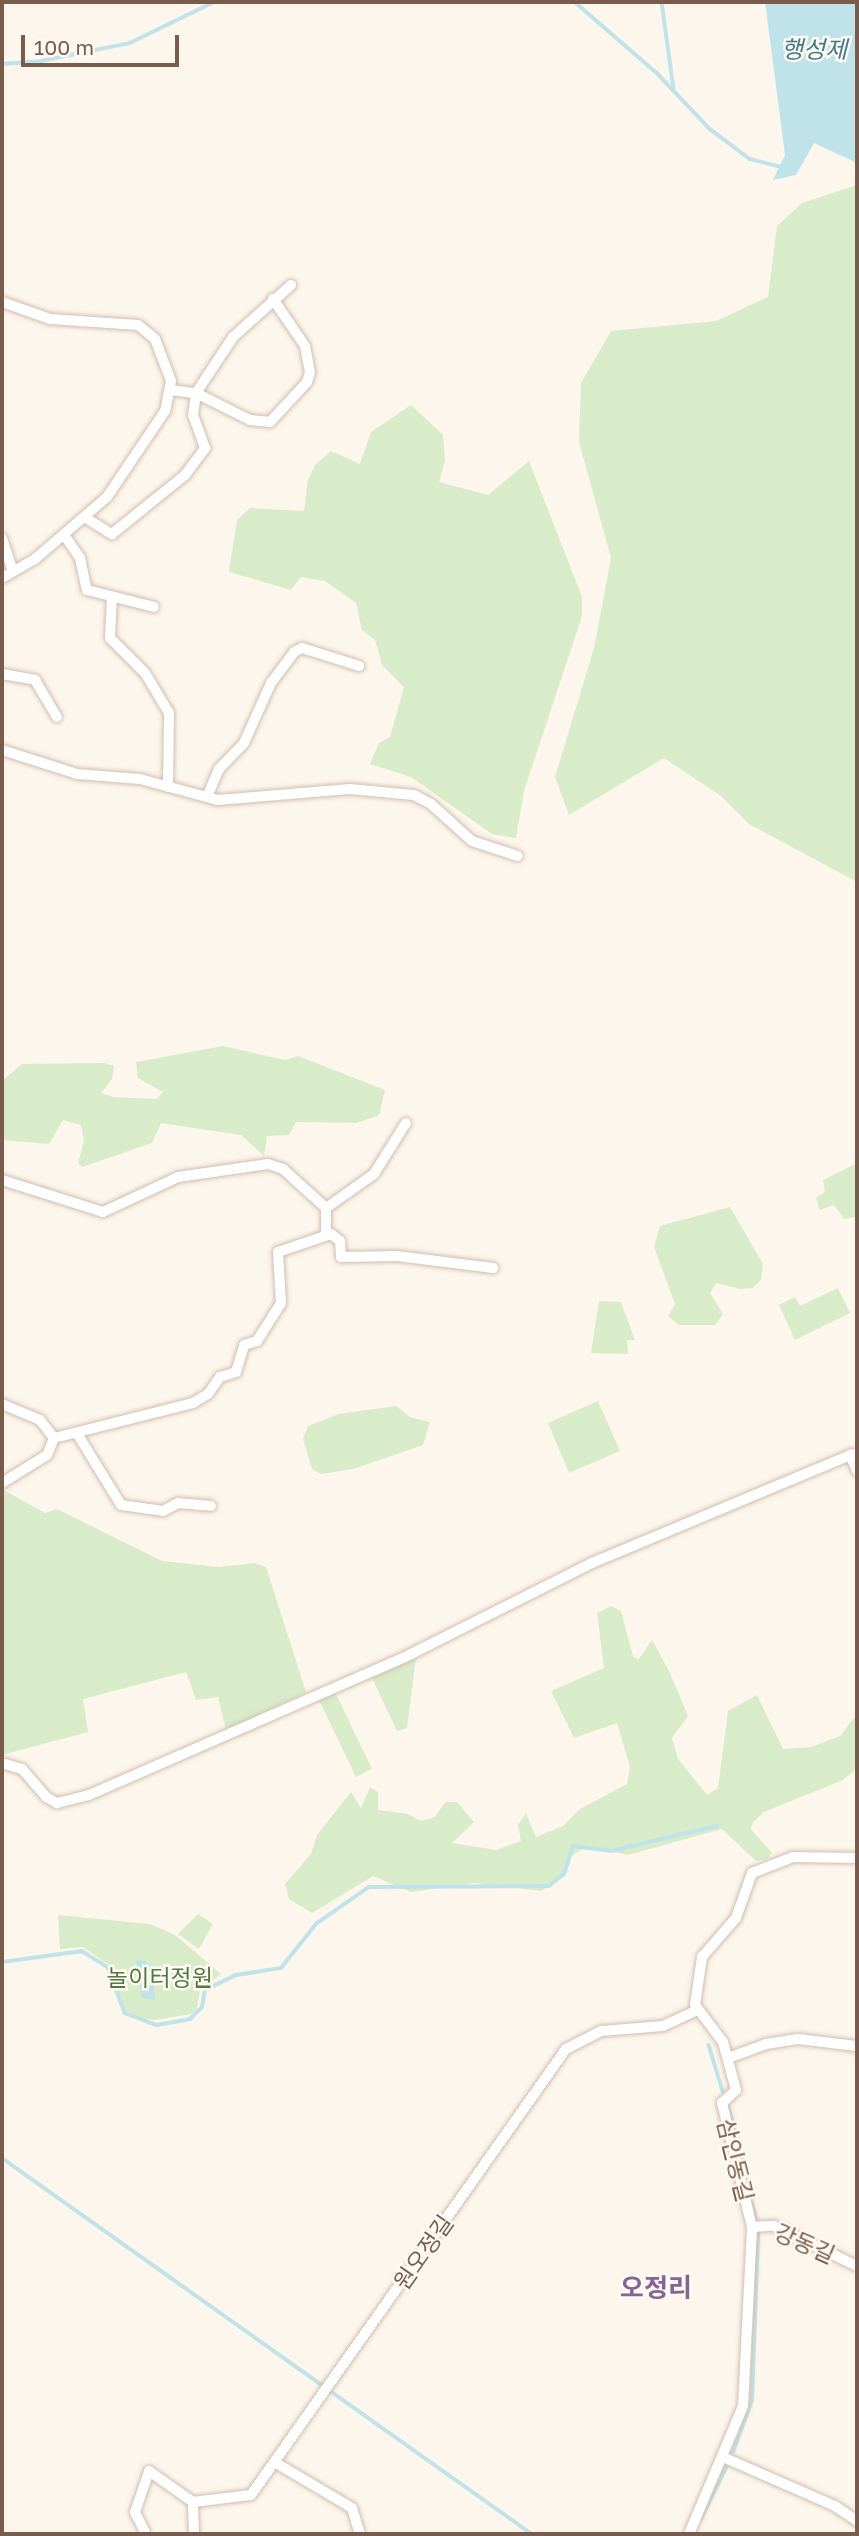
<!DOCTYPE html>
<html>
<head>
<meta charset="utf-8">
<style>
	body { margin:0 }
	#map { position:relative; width:859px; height:2536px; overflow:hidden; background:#fdf6ec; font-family:"Golos Text","Noto Sans KR",sans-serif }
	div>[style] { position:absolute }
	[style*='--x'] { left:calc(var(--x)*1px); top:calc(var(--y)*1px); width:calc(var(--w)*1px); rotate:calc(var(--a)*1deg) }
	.green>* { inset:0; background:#d8ecc9 }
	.water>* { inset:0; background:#bfe3e8 }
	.stream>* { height:3.5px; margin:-1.75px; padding:0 1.75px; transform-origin:1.75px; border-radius:1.75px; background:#bfe3e8 }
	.roads { filter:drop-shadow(0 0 2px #d1beb0) drop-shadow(0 0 2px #d1beb0) }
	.street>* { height:10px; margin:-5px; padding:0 5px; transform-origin:5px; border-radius:5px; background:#fff }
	span { translate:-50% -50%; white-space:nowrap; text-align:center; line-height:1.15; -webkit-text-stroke:5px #fffaf3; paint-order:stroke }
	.park-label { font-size:23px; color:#537a41 }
	.street-label { font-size:23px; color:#7a5c4d }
	.water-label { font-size:24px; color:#437c86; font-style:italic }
	.quarter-label { font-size:26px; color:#846695; font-weight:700 }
	.frame { position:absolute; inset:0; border:4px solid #7a5c4d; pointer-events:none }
	.scale { position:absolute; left:21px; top:35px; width:158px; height:32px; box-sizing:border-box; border:4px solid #7a5c4d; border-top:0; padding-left:9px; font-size:21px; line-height:24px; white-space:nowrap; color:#7a5c4d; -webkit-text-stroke:5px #fffaf3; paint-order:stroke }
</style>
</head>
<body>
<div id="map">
	<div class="green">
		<div style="clip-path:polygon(857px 185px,857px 882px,749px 824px,721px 796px,664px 758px,569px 815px,555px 777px,594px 648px,611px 558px,579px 442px,581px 383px,611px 331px,716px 321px,768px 297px,777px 226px,802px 203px)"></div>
		<div style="clip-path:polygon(411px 405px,443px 435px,445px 461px,439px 482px,488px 495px,529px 461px,582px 597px,582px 616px,524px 791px,516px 838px,492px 834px,411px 777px,370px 764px,379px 743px,390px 737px,404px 687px,382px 665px,375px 640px,362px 630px,356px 603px,325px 581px,301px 577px,291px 590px,229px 572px,237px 520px,250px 508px,304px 511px,308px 480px,315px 465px,331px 451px,360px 464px,371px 432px)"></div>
		<div style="clip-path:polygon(223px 1046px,285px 1060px,298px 1056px,385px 1090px,379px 1115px,357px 1123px,296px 1122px,289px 1135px,267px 1136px,264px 1156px,241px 1135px,161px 1123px,152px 1143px,82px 1167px,78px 1163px,84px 1141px,81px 1125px,63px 1120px,49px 1144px,2px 1140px,2px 1081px,22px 1064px,104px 1063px,114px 1066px,112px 1079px,101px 1093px,113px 1097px,157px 1099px,163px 1092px,138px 1078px,136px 1062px)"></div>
		<div style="clip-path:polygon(857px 1163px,855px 1217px,844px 1219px,834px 1205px,820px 1210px,816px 1198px,825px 1192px,823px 1180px)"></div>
		<div style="clip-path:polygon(730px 1207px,763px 1264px,761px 1280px,753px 1288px,740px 1289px,716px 1283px,710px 1293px,723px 1314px,715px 1325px,679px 1325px,668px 1316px,675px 1304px,654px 1247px,660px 1226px)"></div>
		<div style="clip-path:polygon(838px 1288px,850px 1313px,795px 1340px,779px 1305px,795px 1297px,800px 1306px)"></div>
		<div style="clip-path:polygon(599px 1301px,621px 1302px,635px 1340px,627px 1340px,628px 1354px,591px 1353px)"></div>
		<div style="clip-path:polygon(598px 1401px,620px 1451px,569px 1473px,548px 1423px)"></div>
		<div style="clip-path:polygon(396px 1406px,410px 1417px,430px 1422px,423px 1445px,353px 1469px,321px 1474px,312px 1469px,303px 1439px,308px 1426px,339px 1414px)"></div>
		<div style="clip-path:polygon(2px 1489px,45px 1513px,57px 1509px,162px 1561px,219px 1567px,255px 1563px,266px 1567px,306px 1692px,226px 1730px,218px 1697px,196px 1700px,186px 1672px,83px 1699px,88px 1732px,2px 1755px)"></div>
		<div style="clip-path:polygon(611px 1606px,621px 1611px,633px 1656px,638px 1660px,652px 1640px,669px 1671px,688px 1716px,672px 1738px,678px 1759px,707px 1795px,718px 1788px,728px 1711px,757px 1695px,783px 1749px,811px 1747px,840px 1736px,857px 1714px,857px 1768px,843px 1780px,764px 1812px,753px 1822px,751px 1829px,772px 1853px,767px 1859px,756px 1861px,722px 1829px,628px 1855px,587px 1846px,570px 1857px,566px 1875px,541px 1891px,474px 1883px,411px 1892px,373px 1876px,312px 1913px,289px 1899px,285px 1884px,311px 1854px,317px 1835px,351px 1792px,361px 1808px,370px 1787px,378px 1792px,378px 1810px,408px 1814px,421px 1821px,435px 1817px,445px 1802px,457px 1802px,474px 1822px,452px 1843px,496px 1850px,521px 1841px,518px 1825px,526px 1813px,536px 1837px,563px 1826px,580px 1809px,627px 1784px,630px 1767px,617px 1723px,574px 1738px,551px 1691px,604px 1668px,597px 1613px)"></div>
		<div style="clip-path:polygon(416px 1657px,407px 1728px,397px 1731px,372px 1678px)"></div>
		<div style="clip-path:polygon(335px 1692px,372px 1769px,356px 1777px,319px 1700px)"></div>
		<div style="clip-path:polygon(198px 1914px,213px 1924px,199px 1949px,178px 1934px)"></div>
		<div style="clip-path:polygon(58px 1915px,150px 1924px,175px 1935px,221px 1974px,200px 1990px,197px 2009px,191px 2014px,155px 2020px,136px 2018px,125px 2010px,109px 1965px,83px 1947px,60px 1949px)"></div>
	</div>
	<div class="water">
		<div style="clip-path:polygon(765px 2px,857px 2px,857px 163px,814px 143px,796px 175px,773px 180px,785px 155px)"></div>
		<div style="clip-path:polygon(136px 1960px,146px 1961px,152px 1969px,155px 2000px,142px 1998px)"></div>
	</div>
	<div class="stream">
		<div style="--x:575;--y:2;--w:110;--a:40.9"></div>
		<div style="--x:658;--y:74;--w:76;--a:46.6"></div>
		<div style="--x:710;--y:129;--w:50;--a:36.9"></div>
		<div style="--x:750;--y:159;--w:33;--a:14"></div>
		<div style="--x:662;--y:2;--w:89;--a:82.2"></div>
		<div style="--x:2;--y:64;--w:39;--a:-4"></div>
		<div style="--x:41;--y:61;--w:91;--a:-11.4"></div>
		<div style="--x:130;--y:43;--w:93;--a:-26"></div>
		<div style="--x:2;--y:1962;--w:81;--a:-7.8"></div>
		<div style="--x:82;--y:1951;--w:31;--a:32"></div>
		<div style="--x:108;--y:1967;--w:49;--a:69.7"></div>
		<div style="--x:125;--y:2013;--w:34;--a:21"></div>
		<div style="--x:157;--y:2025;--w:34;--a:-10"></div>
		<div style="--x:190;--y:2019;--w:17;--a:-45"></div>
		<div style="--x:202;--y:2007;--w:17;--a:-80"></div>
		<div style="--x:205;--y:1990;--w:34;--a:-26"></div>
		<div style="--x:236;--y:1975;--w:46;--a:-8.8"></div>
		<div style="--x:281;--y:1968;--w:56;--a:-51.5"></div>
		<div style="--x:316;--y:1924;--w:65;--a:-34.9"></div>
		<div style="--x:369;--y:1887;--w:180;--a:-0.3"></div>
		<div style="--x:549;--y:1886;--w:19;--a:-39"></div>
		<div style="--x:564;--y:1874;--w:29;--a:-72"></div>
		<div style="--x:573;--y:1846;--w:38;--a:7"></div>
		<div style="--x:611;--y:1851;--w:109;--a:-13.3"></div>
		<div style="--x:709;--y:2045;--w:48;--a:73.1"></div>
		<div style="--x:729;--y:2108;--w:113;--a:76.2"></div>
		<div style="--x:2;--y:2158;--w:650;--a:35.35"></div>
		<div style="--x:733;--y:2452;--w:55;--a:-69.9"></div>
		<div style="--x:752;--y:2400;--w:167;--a:-87.9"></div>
		<div style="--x:701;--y:2519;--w:57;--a:-63.9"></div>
	</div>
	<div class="roads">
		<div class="street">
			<div style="--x:2;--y:302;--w:51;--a:19.5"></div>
			<div style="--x:50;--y:319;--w:88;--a:3.9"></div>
			<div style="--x:138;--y:325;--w:22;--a:39"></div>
			<div style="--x:155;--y:339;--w:45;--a:69.1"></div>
			<div style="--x:171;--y:381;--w:31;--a:101"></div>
			<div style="--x:165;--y:411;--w:104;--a:124"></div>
			<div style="--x:107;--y:497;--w:95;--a:139.3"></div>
			<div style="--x:35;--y:559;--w:38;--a:150"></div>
			<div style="--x:170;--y:390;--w:26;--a:7"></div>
			<div style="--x:196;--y:393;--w:60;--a:26.6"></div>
			<div style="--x:250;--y:420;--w:20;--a:6"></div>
			<div style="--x:270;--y:422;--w:54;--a:-47.2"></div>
			<div style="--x:307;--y:382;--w:10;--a:-73"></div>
			<div style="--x:310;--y:372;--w:26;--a:-101"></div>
			<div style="--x:305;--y:346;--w:57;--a:-124.2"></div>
			<div style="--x:86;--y:518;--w:31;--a:32"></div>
			<div style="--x:112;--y:534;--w:94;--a:-38.9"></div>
			<div style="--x:185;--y:475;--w:34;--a:-53"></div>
			<div style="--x:205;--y:448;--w:35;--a:-110"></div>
			<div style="--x:193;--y:415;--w:22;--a:-82"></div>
			<div style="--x:196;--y:393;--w:67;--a:-56.5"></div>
			<div style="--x:233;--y:337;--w:78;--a:-41.9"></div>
			<div style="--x:64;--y:535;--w:28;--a:55"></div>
			<div style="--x:80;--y:558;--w:33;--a:78"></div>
			<div style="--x:87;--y:590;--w:69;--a:14.2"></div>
			<div style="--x:2;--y:538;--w:35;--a:72"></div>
			<div style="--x:112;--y:597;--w:41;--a:92.8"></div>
			<div style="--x:110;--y:638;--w:49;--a:45"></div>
			<div style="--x:145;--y:673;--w:47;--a:59"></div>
			<div style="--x:169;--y:713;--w:74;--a:90.8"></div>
			<div style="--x:2;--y:674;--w:34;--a:10"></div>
			<div style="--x:35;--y:680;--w:43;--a:59.3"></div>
			<div style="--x:2;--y:750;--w:79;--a:17.7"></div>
			<div style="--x:77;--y:774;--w:63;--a:4.5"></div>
			<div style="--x:140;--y:779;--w:81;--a:15.1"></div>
			<div style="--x:218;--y:800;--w:132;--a:-4.8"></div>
			<div style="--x:350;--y:789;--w:64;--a:5.4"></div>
			<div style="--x:414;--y:795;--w:19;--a:28"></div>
			<div style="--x:431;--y:804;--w:55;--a:42.1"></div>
			<div style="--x:472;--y:841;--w:48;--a:18.1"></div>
			<div style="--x:207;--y:797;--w:30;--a:-67"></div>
			<div style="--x:219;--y:769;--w:36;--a:-46"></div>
			<div style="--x:244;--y:743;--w:66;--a:-65.8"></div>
			<div style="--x:271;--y:683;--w:39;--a:-53"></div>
			<div style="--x:294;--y:652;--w:9;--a:-27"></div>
			<div style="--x:302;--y:648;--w:60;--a:17.5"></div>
			<div style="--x:2;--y:1180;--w:106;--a:17.6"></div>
			<div style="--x:103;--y:1212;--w:83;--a:-25"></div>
			<div style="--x:178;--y:1177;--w:91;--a:-8.2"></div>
			<div style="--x:268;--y:1164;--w:16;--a:18"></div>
			<div style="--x:283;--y:1169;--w:58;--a:42.2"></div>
			<div style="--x:326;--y:1235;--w:27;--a:-90"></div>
			<div style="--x:326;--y:1208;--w:59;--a:-35.3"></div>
			<div style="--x:374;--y:1174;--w:60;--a:-57.9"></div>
			<div style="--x:2;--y:1404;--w:41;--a:22.8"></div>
			<div style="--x:40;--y:1420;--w:23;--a:52"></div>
			<div style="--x:54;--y:1438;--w:18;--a:112"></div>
			<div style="--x:47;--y:1455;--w:53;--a:148.1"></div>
			<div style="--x:78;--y:1435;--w:82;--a:58.4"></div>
			<div style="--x:121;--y:1505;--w:42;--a:8.1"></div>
			<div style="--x:163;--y:1511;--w:17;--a:-28"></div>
			<div style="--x:178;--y:1503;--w:33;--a:5"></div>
			<div style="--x:54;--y:1438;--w:143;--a:-14.1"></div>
			<div style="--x:193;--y:1403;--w:17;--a:-31"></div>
			<div style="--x:208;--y:1394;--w:21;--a:-55"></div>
			<div style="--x:220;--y:1377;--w:17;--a:-17"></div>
			<div style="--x:236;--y:1372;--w:28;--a:-73"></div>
			<div style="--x:244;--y:1345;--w:14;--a:-17"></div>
			<div style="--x:257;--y:1341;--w:45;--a:-57.7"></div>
			<div style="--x:281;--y:1303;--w:51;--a:-93.4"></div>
			<div style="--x:278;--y:1252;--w:56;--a:-18.8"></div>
			<div style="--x:331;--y:1234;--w:11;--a:38"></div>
			<div style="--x:340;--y:1241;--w:16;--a:86"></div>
			<div style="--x:341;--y:1257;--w:56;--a:-1"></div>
			<div style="--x:397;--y:1256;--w:97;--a:7.1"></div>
			<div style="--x:854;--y:1454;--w:4;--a:166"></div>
			<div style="--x:850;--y:1455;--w:17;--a:66"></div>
			<div style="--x:2;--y:1763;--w:21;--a:17"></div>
			<div style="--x:22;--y:1769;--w:37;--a:49"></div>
			<div style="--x:46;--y:1797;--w:13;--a:29"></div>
			<div style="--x:57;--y:1803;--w:33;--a:-14"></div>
			<div style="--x:89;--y:1795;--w:352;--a:-23.6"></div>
			<div style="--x:411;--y:1654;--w:203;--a:-26.7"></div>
			<div style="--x:592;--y:1563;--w:280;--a:-22.7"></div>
			<div style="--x:728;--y:2058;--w:40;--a:-20.2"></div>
			<div style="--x:766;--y:2044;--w:32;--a:-9"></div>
			<div style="--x:798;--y:2039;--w:59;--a:6.8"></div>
			<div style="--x:752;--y:2227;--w:22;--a:-3"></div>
			<div style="--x:774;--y:2226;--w:92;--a:25.7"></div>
			<div style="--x:725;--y:2458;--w:120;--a:23.6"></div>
			<div style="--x:835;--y:2506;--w:27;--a:34"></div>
			<div style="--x:276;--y:2463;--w:88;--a:30.6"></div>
			<div style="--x:352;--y:2508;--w:27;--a:73"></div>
			<div style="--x:145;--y:2532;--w:22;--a:-117"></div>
			<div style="--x:135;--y:2512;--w:43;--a:-71.1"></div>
			<div style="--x:149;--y:2471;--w:54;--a:35.2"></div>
			<div style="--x:194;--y:2534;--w:32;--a:-92"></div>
			<div style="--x:193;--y:2502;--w:58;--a:-6.9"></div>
			<div style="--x:251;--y:2495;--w:546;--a:-54.77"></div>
			<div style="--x:566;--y:2049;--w:39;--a:-27"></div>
			<div style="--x:601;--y:2031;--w:62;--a:-4.6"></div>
			<div style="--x:663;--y:2026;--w:38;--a:-25"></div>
			<div style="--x:689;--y:2534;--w:139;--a:-67.1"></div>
			<div style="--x:743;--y:2406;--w:179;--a:-87.1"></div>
			<div style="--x:752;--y:2227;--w:128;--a:-103.6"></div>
			<div style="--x:722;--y:2103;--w:19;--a:-43"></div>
			<div style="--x:736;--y:2090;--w:50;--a:-105.2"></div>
			<div style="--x:723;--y:2042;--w:46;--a:-127.1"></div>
			<div style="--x:695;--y:2005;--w:49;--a:-81.7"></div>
			<div style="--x:702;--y:1957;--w:52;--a:-48.9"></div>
			<div style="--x:736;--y:1918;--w:48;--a:-70.4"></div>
			<div style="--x:752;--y:1873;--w:44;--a:-21.3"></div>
			<div style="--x:793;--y:1857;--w:64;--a:0.9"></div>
		</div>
	</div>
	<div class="park-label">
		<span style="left:160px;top:1977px">놀이터정원</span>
	</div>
	<div class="street-label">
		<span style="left:736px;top:2160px;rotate:76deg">삼인동길</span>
		<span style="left:805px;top:2243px;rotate:24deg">강동길</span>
		<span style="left:423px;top:2252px;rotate:-55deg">원오정길</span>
	</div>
	<div class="water-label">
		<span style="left:814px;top:49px">행성제</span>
	</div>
	<div class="quarter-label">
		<span style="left:656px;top:2288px">오정리</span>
	</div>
	<div class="frame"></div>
	<div class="scale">100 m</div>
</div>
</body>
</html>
